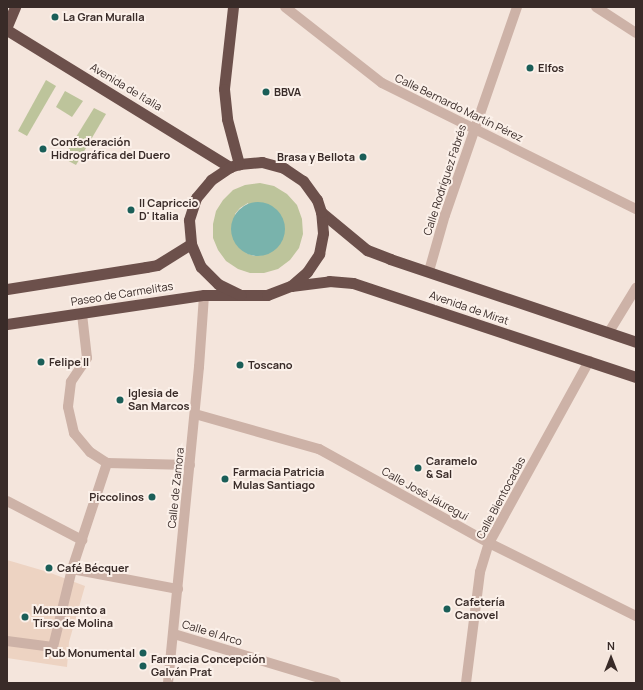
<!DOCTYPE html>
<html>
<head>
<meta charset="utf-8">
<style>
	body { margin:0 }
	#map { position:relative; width:643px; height:690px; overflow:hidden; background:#f4e5dc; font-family:Manrope,sans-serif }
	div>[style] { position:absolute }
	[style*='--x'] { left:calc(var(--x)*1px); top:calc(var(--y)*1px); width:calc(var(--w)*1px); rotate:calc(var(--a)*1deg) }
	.green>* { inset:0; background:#bdc49b }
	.plaza>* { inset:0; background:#edd3c2 }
	.water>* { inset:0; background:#79b3ac }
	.round { border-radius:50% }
	.pedestrian>* { height:10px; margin:-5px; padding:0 5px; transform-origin:5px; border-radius:5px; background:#cdb2a7 }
	.minor>* { height:10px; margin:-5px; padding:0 5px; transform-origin:5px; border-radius:5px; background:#cdb2a7 }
	.trunk>* { height:11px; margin:-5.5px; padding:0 5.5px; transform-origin:5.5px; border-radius:5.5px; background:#6c504b }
	.dots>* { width:11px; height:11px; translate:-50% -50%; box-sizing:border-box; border:2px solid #fbf0e9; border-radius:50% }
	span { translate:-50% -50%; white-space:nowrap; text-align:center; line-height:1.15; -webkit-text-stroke:4px #fbf0e9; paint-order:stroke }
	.poi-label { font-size:11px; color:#392b28; font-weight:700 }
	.left { translate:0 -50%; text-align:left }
	.right { translate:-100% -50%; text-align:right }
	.street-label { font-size:11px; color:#392b28 }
	.frame { position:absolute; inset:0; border:8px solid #392b28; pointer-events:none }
	.north { position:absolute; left:591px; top:638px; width:40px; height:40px; -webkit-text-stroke:3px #fbf0e9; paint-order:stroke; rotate:0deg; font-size:11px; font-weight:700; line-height:16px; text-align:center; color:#392b28 }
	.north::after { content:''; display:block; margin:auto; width:14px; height:18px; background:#392b28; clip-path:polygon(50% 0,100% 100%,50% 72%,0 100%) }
</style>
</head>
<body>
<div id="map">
	<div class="green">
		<div style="clip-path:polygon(46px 80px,56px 86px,27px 136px,18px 131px)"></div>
		<div style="clip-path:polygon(65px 91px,83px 101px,72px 117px,56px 107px)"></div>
		<div style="clip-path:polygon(94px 108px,106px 114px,76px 165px,63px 158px)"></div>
		<div style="clip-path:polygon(evenodd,260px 183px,274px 186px,287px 194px,297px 205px,302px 219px,303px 234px,299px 248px,290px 260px,278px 269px,264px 273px,250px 273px,238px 269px,226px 261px,218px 250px,213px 238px,213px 224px,216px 211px,223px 200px,233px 190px,245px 185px,260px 183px,248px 203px,263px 255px,254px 256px,246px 253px,235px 214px,240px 208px,248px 203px)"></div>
	</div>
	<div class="plaza">
		<div style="clip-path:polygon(7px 560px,48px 572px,85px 586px,69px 642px,67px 667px,7px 658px)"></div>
	</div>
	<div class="water">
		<div class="round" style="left:231px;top:202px;width:54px;height:54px"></div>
	</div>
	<div class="pedestrian">
		<div style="--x:82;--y:314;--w:44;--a:83.5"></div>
		<div style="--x:87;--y:358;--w:29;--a:124"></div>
		<div style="--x:71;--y:382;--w:25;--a:97"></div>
		<div style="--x:68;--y:407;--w:27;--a:77"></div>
		<div style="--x:74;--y:433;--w:25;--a:50"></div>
		<div style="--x:90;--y:452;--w:20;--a:33"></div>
		<div style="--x:107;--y:463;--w:83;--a:1.4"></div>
		<div style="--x:195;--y:414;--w:129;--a:15.8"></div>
		<div style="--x:319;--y:449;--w:194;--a:28.9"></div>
		<div style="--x:489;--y:543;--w:164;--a:26.4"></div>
		<div style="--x:7;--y:501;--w:85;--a:27.5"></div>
		<div style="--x:72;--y:569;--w:108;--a:10.7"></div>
		<div style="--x:174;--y:634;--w:169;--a:16.8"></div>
		<div style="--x:7;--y:641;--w:46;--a:7.4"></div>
		<div style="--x:53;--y:647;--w:80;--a:-76.3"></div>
		<div style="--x:72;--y:569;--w:112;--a:-71.7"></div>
		<div style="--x:168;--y:683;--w:318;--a:-84.4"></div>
		<div style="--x:199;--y:367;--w:72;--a:-86"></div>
		<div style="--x:466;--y:683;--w:112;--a:-82.8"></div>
		<div style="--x:480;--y:572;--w:30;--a:-73"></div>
		<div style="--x:489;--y:543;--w:208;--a:-61.2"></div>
	</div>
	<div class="minor">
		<div style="--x:285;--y:7;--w:123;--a:38.1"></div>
		<div style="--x:382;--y:83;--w:284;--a:26.4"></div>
		<div style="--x:596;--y:7;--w:48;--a:33"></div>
		<div style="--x:429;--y:271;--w:58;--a:-74.1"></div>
		<div style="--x:445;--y:215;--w:220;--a:-70.9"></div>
		<div style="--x:609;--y:332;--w:52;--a:-58.5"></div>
	</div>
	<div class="trunk">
		<div style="--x:233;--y:7;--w:82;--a:96.3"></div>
		<div style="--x:224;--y:89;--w:30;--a:84"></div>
		<div style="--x:227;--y:119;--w:47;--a:75.1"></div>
		<div style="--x:7;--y:26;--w:21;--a:-67"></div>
		<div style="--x:7;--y:30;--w:262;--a:31.6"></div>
		<div style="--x:321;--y:212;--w:60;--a:39.6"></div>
		<div style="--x:367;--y:250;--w:25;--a:21"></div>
		<div style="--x:390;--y:259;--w:260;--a:18.6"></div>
		<div style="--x:291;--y:286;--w:38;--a:-7"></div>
		<div style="--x:329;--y:281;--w:24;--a:5"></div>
		<div style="--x:353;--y:283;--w:298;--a:18.4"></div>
		<div style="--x:7;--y:289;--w:141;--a:-9"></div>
		<div style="--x:146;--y:267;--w:11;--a:-10"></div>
		<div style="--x:157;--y:265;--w:40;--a:-32"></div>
		<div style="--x:7;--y:324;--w:199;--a:-8.4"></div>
		<div style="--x:204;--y:295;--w:63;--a:0"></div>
		<div style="--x:267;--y:295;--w:26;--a:-21"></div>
		<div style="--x:291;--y:286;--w:21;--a:-41"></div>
		<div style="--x:307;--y:272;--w:22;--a:-56"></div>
		<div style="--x:319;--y:254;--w:21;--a:-79"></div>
		<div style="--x:323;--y:233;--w:21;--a:-95"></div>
		<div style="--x:321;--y:212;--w:13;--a:-108"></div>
		<div style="--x:317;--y:200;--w:24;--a:-126"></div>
		<div style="--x:303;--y:181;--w:23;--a:-146"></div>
		<div style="--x:284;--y:168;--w:23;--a:-165"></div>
		<div style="--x:262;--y:162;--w:23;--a:175"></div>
		<div style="--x:239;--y:164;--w:9;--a:162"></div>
		<div style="--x:230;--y:167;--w:23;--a:146"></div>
		<div style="--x:211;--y:180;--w:23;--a:130"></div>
		<div style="--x:196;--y:198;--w:23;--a:108"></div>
		<div style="--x:189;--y:220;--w:24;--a:85"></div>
		<div style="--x:191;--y:244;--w:25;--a:67"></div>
		<div style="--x:201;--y:267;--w:24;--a:45"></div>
		<div style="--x:218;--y:284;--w:25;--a:26"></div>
	</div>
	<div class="dots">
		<div style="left:55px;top:17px;background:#1a5e58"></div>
		<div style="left:530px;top:68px;background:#1a5e58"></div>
		<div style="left:266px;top:92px;background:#1a5e58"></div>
		<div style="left:43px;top:149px;background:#1a5e58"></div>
		<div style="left:363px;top:157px;background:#1a5e58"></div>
		<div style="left:131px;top:210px;background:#1a5e58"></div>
		<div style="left:41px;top:362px;background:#1a5e58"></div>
		<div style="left:240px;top:365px;background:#1a5e58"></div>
		<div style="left:120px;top:400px;background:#1a5e58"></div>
		<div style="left:418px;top:468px;background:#1a5e58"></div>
		<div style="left:225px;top:479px;background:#1a5e58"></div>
		<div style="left:152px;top:497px;background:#1a5e58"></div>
		<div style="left:49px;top:568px;background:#1a5e58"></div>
		<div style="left:447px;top:609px;background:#1a5e58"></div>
		<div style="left:25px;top:617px;background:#1a5e58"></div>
		<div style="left:143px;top:653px;background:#1a5e58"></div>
		<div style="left:143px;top:666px;background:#1a5e58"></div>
	</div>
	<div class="poi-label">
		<span class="left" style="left:63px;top:17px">La Gran Muralla</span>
		<span class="left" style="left:538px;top:68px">Elfos</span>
		<span class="left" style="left:274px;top:92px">BBVA</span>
		<span class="left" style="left:51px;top:149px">Confederación<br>Hidrográfica del Duero</span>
		<span class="right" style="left:355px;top:157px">Brasa y Bellota</span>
		<span class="left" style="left:139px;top:210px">Il Capriccio<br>D' Italia</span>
		<span class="left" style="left:49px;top:362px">Felipe II</span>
		<span class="left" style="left:248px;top:365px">Toscano</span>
		<span class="left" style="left:128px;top:400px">Iglesia de<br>San Marcos</span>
		<span class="left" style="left:426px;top:468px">Caramelo<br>&amp; Sal</span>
		<span class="left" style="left:233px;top:479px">Farmacia Patricia<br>Mulas Santiago</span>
		<span class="right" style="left:144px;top:497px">Piccolinos</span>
		<span class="left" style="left:57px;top:568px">Café Bécquer</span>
		<span class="left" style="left:455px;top:609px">Cafetería<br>Canovel</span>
		<span class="left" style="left:33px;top:617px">Monumento a<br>Tirso de Molina</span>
		<span class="right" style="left:135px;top:653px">Pub Monumental</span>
		<span class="left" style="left:151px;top:666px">Farmacia Concepción<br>Galván Prat</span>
	</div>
	<div class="street-label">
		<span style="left:126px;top:87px;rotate:31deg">Avenida de Italia</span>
		<span style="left:459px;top:108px;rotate:26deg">Calle Bernardo Martín Pérez</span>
		<span style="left:445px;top:180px;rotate:-72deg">Calle Rodríguez Fabrés</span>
		<span style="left:122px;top:294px;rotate:-9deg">Paseo de Carmelitas</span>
		<span style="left:469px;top:308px;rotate:19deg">Avenida de Mirat</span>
		<span style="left:176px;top:488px;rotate:-84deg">Calle de Zamora</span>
		<span style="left:425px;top:494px;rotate:29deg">Calle José Jáuregui</span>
		<span style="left:501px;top:498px;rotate:-62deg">Calle Bientocadas</span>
		<span style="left:212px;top:633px;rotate:17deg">Calle el Arco</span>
	</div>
	<div class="frame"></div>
	<div class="north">N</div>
</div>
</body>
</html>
